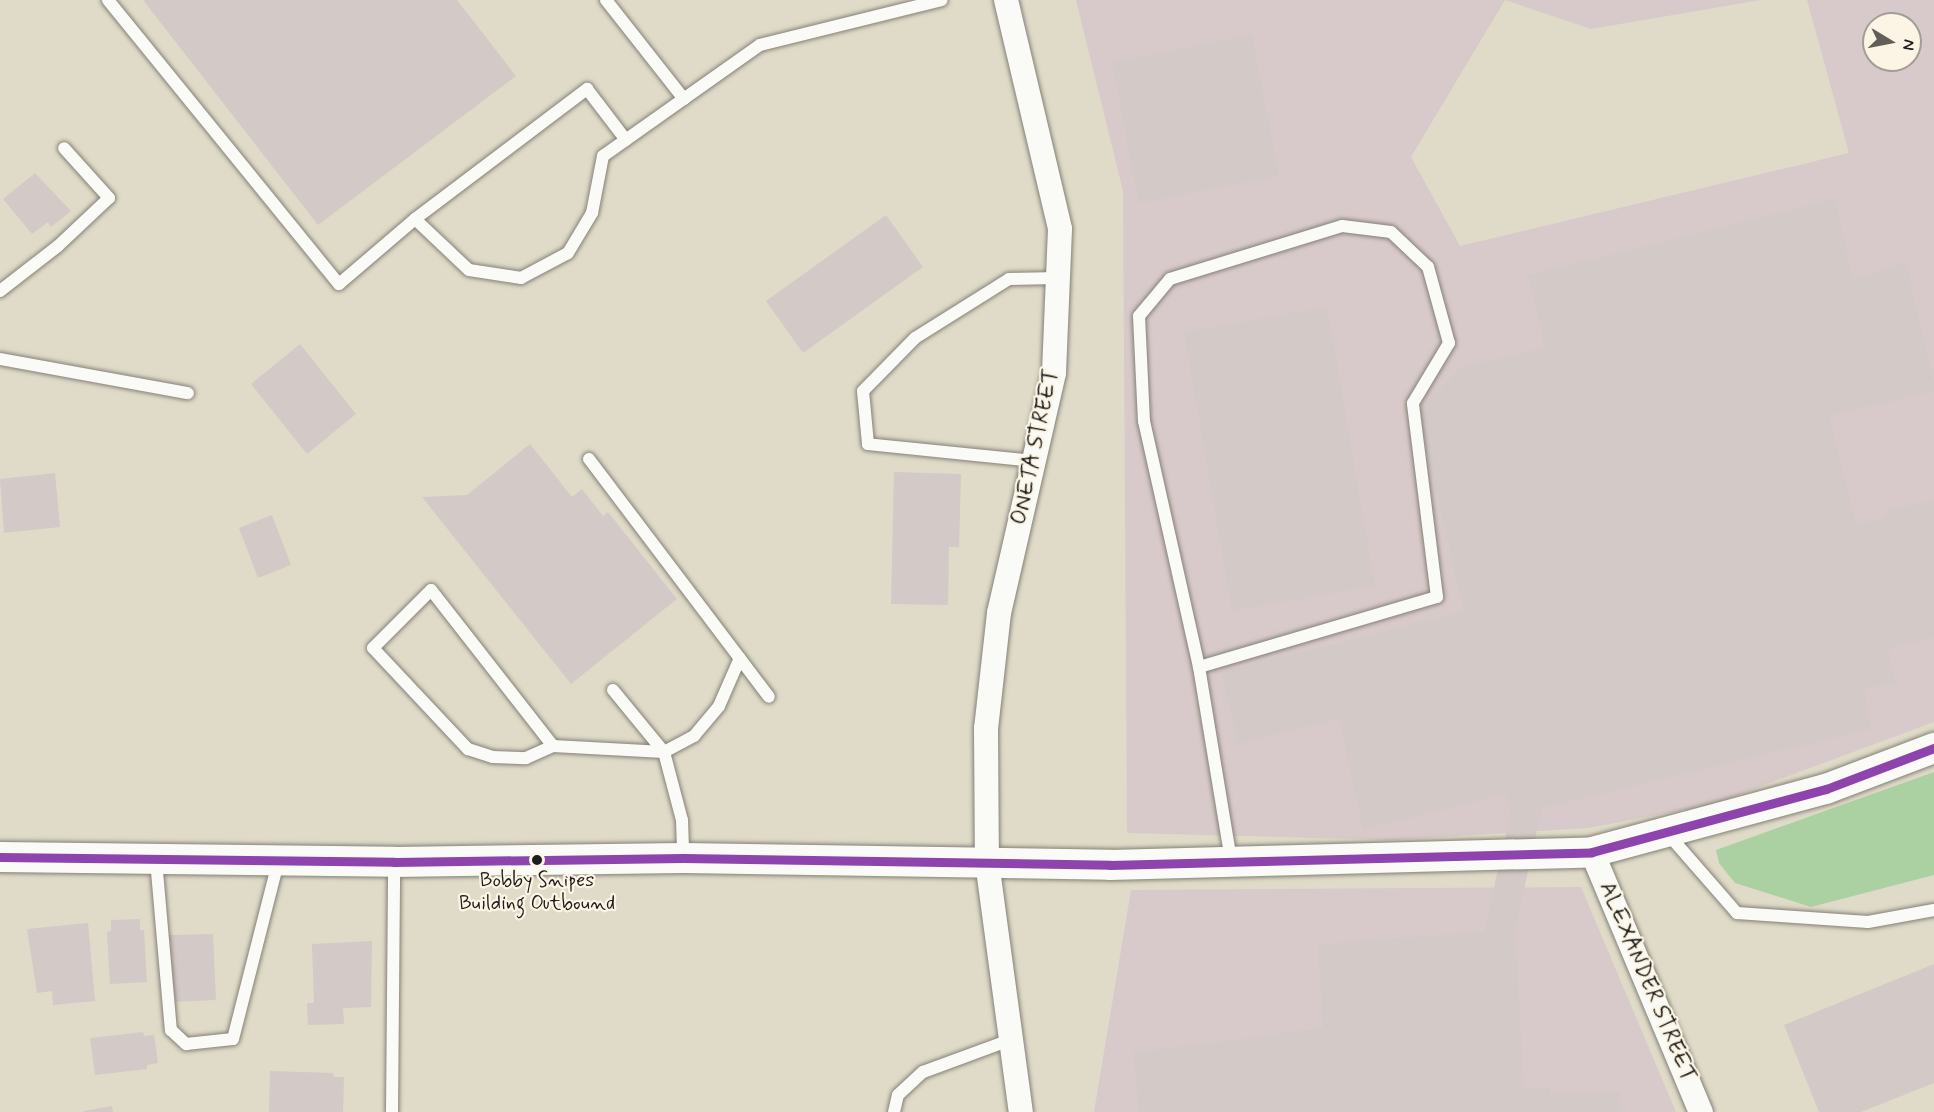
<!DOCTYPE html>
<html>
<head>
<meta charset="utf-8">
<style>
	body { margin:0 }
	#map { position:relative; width:1934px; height:1112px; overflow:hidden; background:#e0dbc8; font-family:Mynerve,sans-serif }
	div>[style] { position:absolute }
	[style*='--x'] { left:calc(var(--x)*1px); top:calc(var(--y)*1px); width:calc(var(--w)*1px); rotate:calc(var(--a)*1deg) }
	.industrial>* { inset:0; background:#d8caca }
	.green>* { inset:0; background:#abd1a3 }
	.building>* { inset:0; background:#d3c9c6 }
	.roads { filter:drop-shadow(0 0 2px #848178) drop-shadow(0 0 2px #848178) }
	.service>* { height:12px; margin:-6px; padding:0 6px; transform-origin:6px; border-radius:6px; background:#fafaf7 }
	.minor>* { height:24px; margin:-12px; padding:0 12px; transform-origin:12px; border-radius:12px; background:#fafaf7 }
	.tertiary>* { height:30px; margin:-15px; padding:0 15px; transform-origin:15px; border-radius:15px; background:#fafaf7 }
	.bus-1>* { height:9px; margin:-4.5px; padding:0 4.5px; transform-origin:4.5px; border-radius:4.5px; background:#8e44ad }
	.dots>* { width:16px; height:16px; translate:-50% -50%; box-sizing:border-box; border:3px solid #fcf5e5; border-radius:50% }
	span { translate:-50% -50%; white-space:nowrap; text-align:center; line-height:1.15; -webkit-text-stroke:4.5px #fcf5e5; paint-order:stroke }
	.bus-label { font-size:20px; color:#1c1c1c }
	.street-label { font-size:22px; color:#1c1c1c }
	.north { position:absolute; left:1862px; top:12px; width:60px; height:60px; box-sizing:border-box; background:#fcf5e5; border:2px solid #a29e95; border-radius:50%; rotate:100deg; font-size:16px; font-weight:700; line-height:24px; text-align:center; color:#1c1c1c }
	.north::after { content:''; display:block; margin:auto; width:21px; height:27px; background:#615f58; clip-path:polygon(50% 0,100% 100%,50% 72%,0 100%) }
</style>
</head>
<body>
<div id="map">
	<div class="industrial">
		<div style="clip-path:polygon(evenodd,1076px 0,1761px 0,1591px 29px,1505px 0,1411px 157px,1460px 246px,1849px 153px,1807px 0,1934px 0,1934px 722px,1713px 804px,1589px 828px,1392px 840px,1127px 833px,1123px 191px,1076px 0,1874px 24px,1910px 24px,1910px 60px,1874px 60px,1874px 24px)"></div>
		<div style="clip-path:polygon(1581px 887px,1676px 1112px,1094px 1112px,1131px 890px)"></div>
	</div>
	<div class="green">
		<div style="clip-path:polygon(1934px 772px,1934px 875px,1811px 907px,1735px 883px,1719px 863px,1716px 850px)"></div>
	</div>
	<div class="building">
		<div style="clip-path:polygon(143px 0,457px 0,516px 76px,318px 225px)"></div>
		<div style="clip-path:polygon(1252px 35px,1279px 176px,1139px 203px,1112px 62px)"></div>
		<div style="clip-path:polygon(35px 173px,71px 211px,51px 227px,48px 222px,32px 234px,3px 199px)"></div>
		<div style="clip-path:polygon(1835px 199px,1853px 279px,1906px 263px,1934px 383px,1934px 391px,1829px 416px,1856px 524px,1887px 518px,1887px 510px,1934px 500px,1934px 638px,1888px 648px,1895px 682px,1864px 689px,1871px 729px,1542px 808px,1515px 930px,1524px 1089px,1550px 1088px,1550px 1094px,1619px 1091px,1621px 1112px,1139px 1112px,1133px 1053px,1323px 1028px,1318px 944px,1484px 932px,1510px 816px,1506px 794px,1363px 829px,1339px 719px,1238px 744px,1221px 672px,1464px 612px,1418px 412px,1461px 367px,1545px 348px,1528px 275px)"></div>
		<div style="clip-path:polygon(886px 215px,923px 267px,803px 353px,766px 301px)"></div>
		<div style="clip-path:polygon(1327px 307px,1375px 586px,1232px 611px,1184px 332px)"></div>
		<div style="clip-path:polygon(300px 344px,356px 414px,307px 454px,251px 384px)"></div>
		<div style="clip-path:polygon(530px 444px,572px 497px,582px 489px,603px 516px,608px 512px,677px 599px,571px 684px,422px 497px,467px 495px)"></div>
		<div style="clip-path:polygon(894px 472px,961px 474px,959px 547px,949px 547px,948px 605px,891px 604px)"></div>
		<div style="clip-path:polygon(55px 473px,60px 527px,4px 533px,0 479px)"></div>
		<div style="clip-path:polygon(272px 515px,291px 565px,258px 578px,239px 528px)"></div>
		<div style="clip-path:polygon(140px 919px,140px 930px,144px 930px,147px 982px,110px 984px,107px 932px,111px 931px,111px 920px)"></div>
		<div style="clip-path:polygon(88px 923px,95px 1001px,53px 1005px,52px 991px,37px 993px,27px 929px)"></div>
		<div style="clip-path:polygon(213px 934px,216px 1000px,172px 1002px,169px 935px)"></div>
		<div style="clip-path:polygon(372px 941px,371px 1007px,343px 1008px,344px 1024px,308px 1025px,307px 1003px,314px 1003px,312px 944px)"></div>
		<div style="clip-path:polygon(1934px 964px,1934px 1083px,1861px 1112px,1819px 1112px,1784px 1025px)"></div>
		<div style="clip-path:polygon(143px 1032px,144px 1036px,154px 1035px,158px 1063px,147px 1065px,147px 1069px,95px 1075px,90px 1038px)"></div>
		<div style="clip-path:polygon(270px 1071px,333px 1073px,334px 1077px,344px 1077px,343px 1112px,269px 1112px)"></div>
		<div style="clip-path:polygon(112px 1106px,113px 1112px,84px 1112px,84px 1111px)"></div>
	</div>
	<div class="roads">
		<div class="service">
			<div style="--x:108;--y:0;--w:366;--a:50.9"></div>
			<div style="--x:339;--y:284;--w:100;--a:-40.5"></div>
			<div style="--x:415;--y:219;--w:74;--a:43.4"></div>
			<div style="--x:469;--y:270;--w:53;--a:8.7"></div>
			<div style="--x:521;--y:278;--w:53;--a:-28"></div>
			<div style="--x:568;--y:253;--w:47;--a:-59"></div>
			<div style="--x:592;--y:213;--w:58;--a:-79.1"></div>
			<div style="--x:603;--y:156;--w:192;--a:-35.3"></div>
			<div style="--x:760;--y:45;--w:187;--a:-13.9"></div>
			<div style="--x:606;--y:0;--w:126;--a:51.8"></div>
			<div style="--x:415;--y:219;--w:216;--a:-37.1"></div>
			<div style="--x:587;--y:89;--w:64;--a:52.6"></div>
			<div style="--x:0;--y:291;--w:73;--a:-37.8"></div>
			<div style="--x:58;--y:246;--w:70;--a:-43.3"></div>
			<div style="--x:109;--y:198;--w:67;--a:-132"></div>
			<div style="--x:0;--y:359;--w:191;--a:10.3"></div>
			<div style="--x:589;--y:459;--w:298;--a:52.9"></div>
			<div style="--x:1034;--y:461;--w:167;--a:-174.2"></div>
			<div style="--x:868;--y:444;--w:53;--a:-95.4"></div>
			<div style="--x:863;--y:391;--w:74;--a:-45.5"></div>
			<div style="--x:915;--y:338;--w:111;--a:-32.1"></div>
			<div style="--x:1009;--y:279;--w:48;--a:-1.2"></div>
			<div style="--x:1199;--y:667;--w:248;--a:-16.4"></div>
			<div style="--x:1437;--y:597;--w:195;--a:-97.1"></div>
			<div style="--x:1413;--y:403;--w:70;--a:-59"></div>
			<div style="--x:1449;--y:343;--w:79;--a:-105.4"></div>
			<div style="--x:1428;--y:267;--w:51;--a:-136.6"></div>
			<div style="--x:1391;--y:232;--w:49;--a:-173"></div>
			<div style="--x:1342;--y:226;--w:180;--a:162.9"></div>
			<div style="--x:1170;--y:279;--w:48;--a:130"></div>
			<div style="--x:1139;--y:316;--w:105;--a:87.3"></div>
			<div style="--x:1144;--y:421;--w:252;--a:77.4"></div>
			<div style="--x:1199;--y:667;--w:196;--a:80.6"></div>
			<div style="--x:613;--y:690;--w:80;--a:50.6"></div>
			<div style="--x:664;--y:752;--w:70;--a:75.2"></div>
			<div style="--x:682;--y:820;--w:37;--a:88"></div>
			<div style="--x:553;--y:746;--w:198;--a:-128"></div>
			<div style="--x:431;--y:590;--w:82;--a:135"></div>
			<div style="--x:373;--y:648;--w:139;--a:46.8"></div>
			<div style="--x:468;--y:749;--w:26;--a:18"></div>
			<div style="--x:493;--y:757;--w:33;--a:2"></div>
			<div style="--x:526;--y:758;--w:30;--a:-24"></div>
			<div style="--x:553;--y:746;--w:111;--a:3.1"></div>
			<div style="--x:664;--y:752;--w:34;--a:-28"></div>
			<div style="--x:694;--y:736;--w:39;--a:-50"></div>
			<div style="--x:719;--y:706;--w:52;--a:-66.4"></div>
			<div style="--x:1668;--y:834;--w:105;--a:48.9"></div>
			<div style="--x:1737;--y:913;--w:131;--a:3.9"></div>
			<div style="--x:1868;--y:922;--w:67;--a:-10.3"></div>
			<div style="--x:156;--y:860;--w:171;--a:85"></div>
			<div style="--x:171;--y:1030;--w:21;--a:43"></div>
			<div style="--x:186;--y:1044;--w:47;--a:-6.1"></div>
			<div style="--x:233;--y:1039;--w:183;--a:-75.7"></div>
			<div style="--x:392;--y:1112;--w:249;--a:-89.5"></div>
			<div style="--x:894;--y:1112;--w:17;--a:-77"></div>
			<div style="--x:898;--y:1095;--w:34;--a:-43"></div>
			<div style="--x:923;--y:1072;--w:93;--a:-20.2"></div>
		</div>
		<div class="minor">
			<div style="--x:1006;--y:0;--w:235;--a:76.7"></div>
			<div style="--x:1060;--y:229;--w:144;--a:92.4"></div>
			<div style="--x:1054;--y:373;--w:246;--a:102.9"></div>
			<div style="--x:999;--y:613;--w:116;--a:96.4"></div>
			<div style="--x:986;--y:728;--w:134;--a:89.6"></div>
			<div style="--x:987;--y:862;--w:252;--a:82.3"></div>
			<div style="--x:1592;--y:852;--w:282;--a:67.3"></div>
		</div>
		<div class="tertiary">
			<div style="--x:0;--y:857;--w:394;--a:0.7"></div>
			<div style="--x:394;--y:862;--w:289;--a:-0.8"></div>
			<div style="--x:683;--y:858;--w:427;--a:0.9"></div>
			<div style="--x:1110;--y:865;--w:482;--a:-1.5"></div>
			<div style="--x:1592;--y:852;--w:242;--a:-15.1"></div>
			<div style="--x:1826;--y:789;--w:116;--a:-20.8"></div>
		</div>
	</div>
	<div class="bus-1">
		<div style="--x:0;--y:857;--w:394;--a:0.7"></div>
		<div style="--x:394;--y:862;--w:289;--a:-0.8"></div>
		<div style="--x:683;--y:858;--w:427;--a:0.9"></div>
		<div style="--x:1110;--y:865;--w:482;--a:-1.5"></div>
		<div style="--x:1592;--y:852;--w:242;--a:-15.1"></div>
		<div style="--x:1826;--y:789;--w:116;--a:-20.8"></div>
	</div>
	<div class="dots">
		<div style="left:537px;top:860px;background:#1c1c1c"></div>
	</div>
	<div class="bus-label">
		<span style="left:537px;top:892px">Bobby Snipes<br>Building Outbound</span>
	</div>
	<div class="street-label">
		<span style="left:1036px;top:447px;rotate:-78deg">ONETA STREET</span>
		<span style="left:1647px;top:982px;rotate:67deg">ALEXANDER STREET</span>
	</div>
	<div class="north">N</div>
</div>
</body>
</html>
